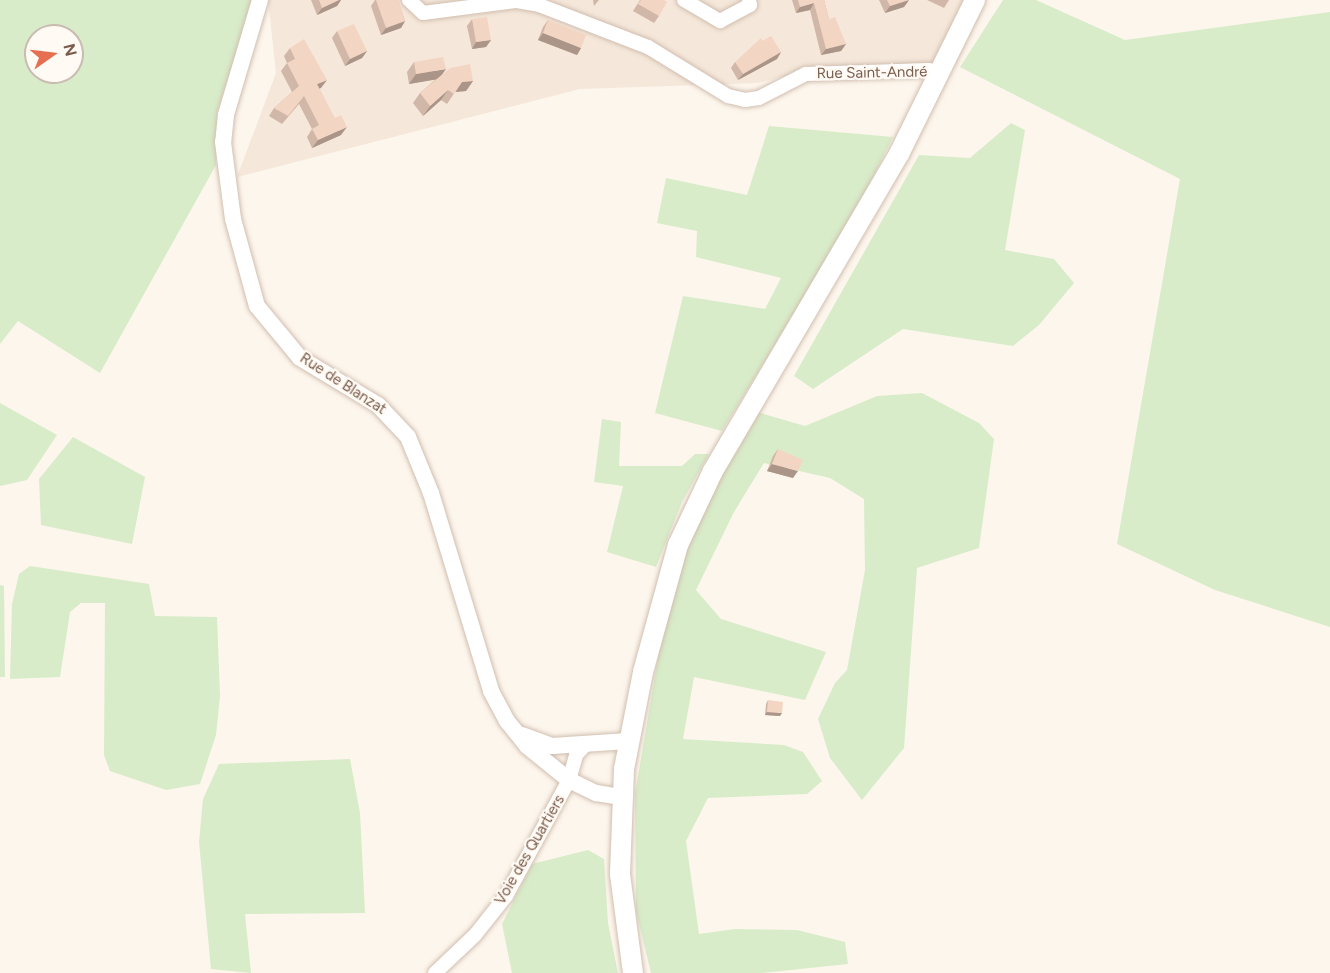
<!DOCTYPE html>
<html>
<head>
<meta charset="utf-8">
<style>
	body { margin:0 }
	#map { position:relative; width:1330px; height:973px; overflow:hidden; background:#fdf6ec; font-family:Figtree,sans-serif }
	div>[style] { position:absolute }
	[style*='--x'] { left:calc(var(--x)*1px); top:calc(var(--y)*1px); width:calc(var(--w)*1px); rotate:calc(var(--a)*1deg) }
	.residential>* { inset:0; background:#f5e8da }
	.green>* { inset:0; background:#d8ecc9 }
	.roads { filter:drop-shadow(0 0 2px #d1beb0) drop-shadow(0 0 2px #d1beb0) }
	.minor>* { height:14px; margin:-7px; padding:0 7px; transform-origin:7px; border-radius:7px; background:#fff }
	.tertiary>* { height:16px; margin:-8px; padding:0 8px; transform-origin:8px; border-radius:8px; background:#fff }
	.secondary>* { height:20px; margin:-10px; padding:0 10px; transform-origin:10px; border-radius:10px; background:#fff }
	.wall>* { inset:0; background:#d1b7a8 }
	.shaded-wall>* { inset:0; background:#aa9588 }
	.building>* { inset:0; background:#f3d5c3 }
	span { translate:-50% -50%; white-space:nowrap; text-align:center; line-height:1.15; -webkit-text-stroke:4.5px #fffaf3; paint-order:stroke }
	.street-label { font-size:15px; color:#7a5c4d }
	.north { position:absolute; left:24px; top:24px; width:60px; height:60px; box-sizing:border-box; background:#fffaf3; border:2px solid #cabbb1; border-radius:50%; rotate:76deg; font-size:16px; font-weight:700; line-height:24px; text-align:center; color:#7a5c4d }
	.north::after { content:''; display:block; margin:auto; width:21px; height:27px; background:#e76f51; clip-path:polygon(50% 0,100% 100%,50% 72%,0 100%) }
</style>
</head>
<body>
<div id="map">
	<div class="residential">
		<div style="clip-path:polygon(268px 0,974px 0,936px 65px,808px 70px,758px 83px,580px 89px,237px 177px,276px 73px)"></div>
	</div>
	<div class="green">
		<div style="clip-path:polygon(evenodd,0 0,253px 0,217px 113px,216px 165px,100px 373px,18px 321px,0 344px,0 0,36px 36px,72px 36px,72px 72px,36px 72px,36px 36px)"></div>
		<div style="clip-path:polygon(1003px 0,1036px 0,1125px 40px,1330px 12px,1330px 627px,1215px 590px,1117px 544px,1180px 179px,960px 67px)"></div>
		<div style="clip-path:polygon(1011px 123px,1025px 130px,1005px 250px,1054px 259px,1074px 283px,1039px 325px,1013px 346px,903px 329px,813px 389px,794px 376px,919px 155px,970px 158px)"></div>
		<div style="clip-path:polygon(769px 126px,893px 137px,854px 215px,722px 431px,655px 413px,683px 296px,765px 309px,781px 278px,696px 257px,697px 231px,657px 223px,666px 178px,747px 195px)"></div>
		<div style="clip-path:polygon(922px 393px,979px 423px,994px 439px,979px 548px,917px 568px,904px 748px,862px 800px,830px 758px,818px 719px,835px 683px,847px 670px,865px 570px,864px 499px,830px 478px,764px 463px,734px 512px,696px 590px,721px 619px,826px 652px,805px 700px,694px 677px,683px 739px,784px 745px,803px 752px,822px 781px,807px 794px,708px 798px,686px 841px,699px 934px,735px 929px,797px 930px,845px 942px,848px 964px,762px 973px,651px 973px,636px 911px,635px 794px,666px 610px,683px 551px,725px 465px,757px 412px,805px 426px,877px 396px)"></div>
		<div style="clip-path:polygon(0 403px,57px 435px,27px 480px,0 486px)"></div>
		<div style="clip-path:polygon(602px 419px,621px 422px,619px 466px,682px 466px,695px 454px,709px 454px,682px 502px,656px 567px,607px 552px,623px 486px,594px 482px)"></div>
		<div style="clip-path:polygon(73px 437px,145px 477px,132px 544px,41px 525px,39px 479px)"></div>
		<div style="clip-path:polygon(30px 566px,149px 584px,155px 616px,217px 617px,220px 696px,216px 735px,200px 784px,166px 790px,110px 771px,104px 755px,105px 603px,81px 603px,70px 612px,60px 677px,10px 679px,12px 604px,19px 574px)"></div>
		<div style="clip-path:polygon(0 585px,4px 586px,5px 677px,0 677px)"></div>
		<div style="clip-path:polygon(350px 759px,360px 813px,365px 913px,245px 914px,251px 973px,211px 969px,199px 842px,203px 799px,219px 764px)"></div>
		<div style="clip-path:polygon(588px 850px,604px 859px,608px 923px,618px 973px,512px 973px,502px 924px,532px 864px)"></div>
	</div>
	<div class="roads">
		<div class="minor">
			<div style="--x:409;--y:0;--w:19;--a:43"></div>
			<div style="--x:423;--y:13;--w:95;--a:-7.3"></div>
			<div style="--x:517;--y:1;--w:22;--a:10"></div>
			<div style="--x:539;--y:5;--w:117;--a:21.1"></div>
			<div style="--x:648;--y:47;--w:94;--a:31.5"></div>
			<div style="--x:728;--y:96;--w:17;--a:13"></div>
			<div style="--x:745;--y:100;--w:14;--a:-8"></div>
			<div style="--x:759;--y:98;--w:53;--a:-27.1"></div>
			<div style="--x:806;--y:74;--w:123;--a:-1.9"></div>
			<div style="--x:929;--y:70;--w:11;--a:22"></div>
			<div style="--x:684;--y:0;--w:42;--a:30.3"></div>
			<div style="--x:720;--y:21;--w:34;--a:-28"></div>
			<div style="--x:750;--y:5;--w:5;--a:-101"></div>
			<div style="--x:435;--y:973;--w:55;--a:-43.5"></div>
			<div style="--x:475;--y:935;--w:50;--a:-51.5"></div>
			<div style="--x:506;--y:896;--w:132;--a:-61.5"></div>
			<div style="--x:569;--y:780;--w:26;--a:-74"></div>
			<div style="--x:576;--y:755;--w:15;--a:-48"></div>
		</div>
		<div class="tertiary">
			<div style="--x:260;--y:0;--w:120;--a:106.5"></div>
			<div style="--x:226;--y:115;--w:27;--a:96"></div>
			<div style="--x:223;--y:142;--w:78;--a:82.6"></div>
			<div style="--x:233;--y:219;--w:90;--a:74.6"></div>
			<div style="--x:257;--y:306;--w:67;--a:50.4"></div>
			<div style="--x:300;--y:358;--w:91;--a:31.1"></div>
			<div style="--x:378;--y:405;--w:44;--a:46.8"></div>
			<div style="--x:408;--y:437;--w:61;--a:67.7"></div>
			<div style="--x:431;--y:493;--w:207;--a:73.1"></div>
			<div style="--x:491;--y:691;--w:34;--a:62"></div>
			<div style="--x:507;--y:721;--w:32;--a:51"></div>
			<div style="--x:527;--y:746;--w:54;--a:39"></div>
			<div style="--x:569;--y:780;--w:30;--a:26"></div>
			<div style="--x:596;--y:793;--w:26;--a:9"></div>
			<div style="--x:522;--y:735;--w:32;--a:20"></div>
			<div style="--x:552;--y:746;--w:76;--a:-3.8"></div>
		</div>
		<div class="secondary">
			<div style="--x:633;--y:973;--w:100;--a:-97.5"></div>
			<div style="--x:620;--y:874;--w:105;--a:-87.8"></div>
			<div style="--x:624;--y:769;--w:99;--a:-78.9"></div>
			<div style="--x:643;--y:672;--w:132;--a:-74.6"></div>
			<div style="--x:678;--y:545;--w:82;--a:-64.7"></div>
			<div style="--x:713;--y:471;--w:368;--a:-59.6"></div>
			<div style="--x:899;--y:154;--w:172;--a:-63.7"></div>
		</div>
	</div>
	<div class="wall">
		<div style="clip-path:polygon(311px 0,341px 0,337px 6px,317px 15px)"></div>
		<div style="clip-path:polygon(375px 0,398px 0,405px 21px,401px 28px,381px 35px,371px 6px)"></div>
		<div style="clip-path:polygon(593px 0,599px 0,594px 6px)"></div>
		<div style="clip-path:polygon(640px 0,664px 0,659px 16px,654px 23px,633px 11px)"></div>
		<div style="clip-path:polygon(792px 0,824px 0,829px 19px,846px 44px,841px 51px,821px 55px,810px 10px,796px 13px)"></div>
		<div style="clip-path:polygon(879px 0,909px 0,904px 7px,885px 13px)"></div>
		<div style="clip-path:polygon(927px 0,949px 0,944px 8px)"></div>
		<div style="clip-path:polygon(472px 19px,491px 40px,486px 47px,472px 49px,467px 26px)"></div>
		<div style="clip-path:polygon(548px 20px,581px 48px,577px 55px,538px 40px,543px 27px)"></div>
		<div style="clip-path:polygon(337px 31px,367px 51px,362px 58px,345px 66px,332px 38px)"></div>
		<div style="clip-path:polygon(290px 48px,321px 88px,319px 88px,341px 135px,312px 148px,307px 137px,312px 129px,299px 104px,282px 124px,269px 116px,274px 108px,292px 92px,281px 71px,287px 63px,284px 56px)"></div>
		<div style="clip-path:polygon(781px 52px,777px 59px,738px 80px,731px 68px,735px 62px)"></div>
		<div style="clip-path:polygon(414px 62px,442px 75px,473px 81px,466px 91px,455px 92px,447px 104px,441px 100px,423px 116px,413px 103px,420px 93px,436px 79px,409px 84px,407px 72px)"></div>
		<div style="clip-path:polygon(778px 449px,793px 478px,767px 471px,773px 456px)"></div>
		<div style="clip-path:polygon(768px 700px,780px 716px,765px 715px,766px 704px)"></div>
	</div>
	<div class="shaded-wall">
		<div style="clip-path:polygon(339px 0,341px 0,337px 6px,317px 15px,322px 8px)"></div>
		<div style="clip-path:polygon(909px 0,904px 7px,885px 13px,890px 6px)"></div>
		<div style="clip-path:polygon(814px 3px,810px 10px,796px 13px,800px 7px)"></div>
		<div style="clip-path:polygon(405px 21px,401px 28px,381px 35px,386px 28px)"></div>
		<div style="clip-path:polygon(543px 33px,581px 48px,577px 55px,538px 40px)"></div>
		<div style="clip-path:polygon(491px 40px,486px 47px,472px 49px,476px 42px)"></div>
		<div style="clip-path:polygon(846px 44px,841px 51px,821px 55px,826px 49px)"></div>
		<div style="clip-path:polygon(367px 51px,362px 58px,345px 66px,350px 59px)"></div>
		<div style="clip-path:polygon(781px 52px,777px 59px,738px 80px,743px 74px)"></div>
		<div style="clip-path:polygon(446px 69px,439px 79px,409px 84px,416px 74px)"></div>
		<div style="clip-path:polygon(327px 80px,321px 88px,311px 92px,317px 84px)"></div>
		<div style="clip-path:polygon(473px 81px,466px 91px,455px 92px,462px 82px)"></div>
		<div style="clip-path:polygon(448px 90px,441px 100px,423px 116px,430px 106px)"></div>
		<div style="clip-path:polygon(347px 127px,341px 135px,312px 148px,318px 140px)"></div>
		<div style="clip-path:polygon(772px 464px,798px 471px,793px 478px,767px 471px)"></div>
		<div style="clip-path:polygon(767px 712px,782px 713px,780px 716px,765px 715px)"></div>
	</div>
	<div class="building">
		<div style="clip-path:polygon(319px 0,339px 0,322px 8px)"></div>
		<div style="clip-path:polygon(376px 0,398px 0,405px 21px,386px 28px)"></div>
		<div style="clip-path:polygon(641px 0,664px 0,667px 2px,659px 16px,638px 4px)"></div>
		<div style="clip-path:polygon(798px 0,824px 0,829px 19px,835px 17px,846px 44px,826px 49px,814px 3px,800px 7px)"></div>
		<div style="clip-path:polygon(887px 0,909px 0,890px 6px)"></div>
		<div style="clip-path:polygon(487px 17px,491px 40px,476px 42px,472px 19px)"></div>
		<div style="clip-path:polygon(548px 20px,586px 35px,581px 48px,543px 33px)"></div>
		<div style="clip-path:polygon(354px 24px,367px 51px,350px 59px,337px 31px)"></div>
		<div style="clip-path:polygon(771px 36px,781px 52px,743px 74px,735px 62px,761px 38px,762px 41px)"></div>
		<div style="clip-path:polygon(304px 39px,327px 80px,317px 84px,335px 118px,341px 115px,347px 127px,318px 140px,312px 129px,319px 125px,304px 96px,288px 116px,274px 108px,299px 86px,287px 63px,295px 59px,290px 48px)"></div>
		<div style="clip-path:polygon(443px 57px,446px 69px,416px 74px,414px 62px)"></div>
		<div style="clip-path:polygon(470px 64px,473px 81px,462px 82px,454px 94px,448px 90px,430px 106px,420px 93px,450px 68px)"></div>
		<div style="clip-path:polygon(778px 449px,803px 460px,798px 471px,772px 464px)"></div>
		<div style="clip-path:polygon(768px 700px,783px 702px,782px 713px,767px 712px)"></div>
	</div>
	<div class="street-label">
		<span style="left:872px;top:73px;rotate:-1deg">Rue Saint-André</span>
		<span style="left:343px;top:384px;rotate:33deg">Rue de Blanzat</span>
		<span style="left:530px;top:850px;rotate:-60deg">Voie des Quartiers</span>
	</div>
	<div class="north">N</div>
</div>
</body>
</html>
